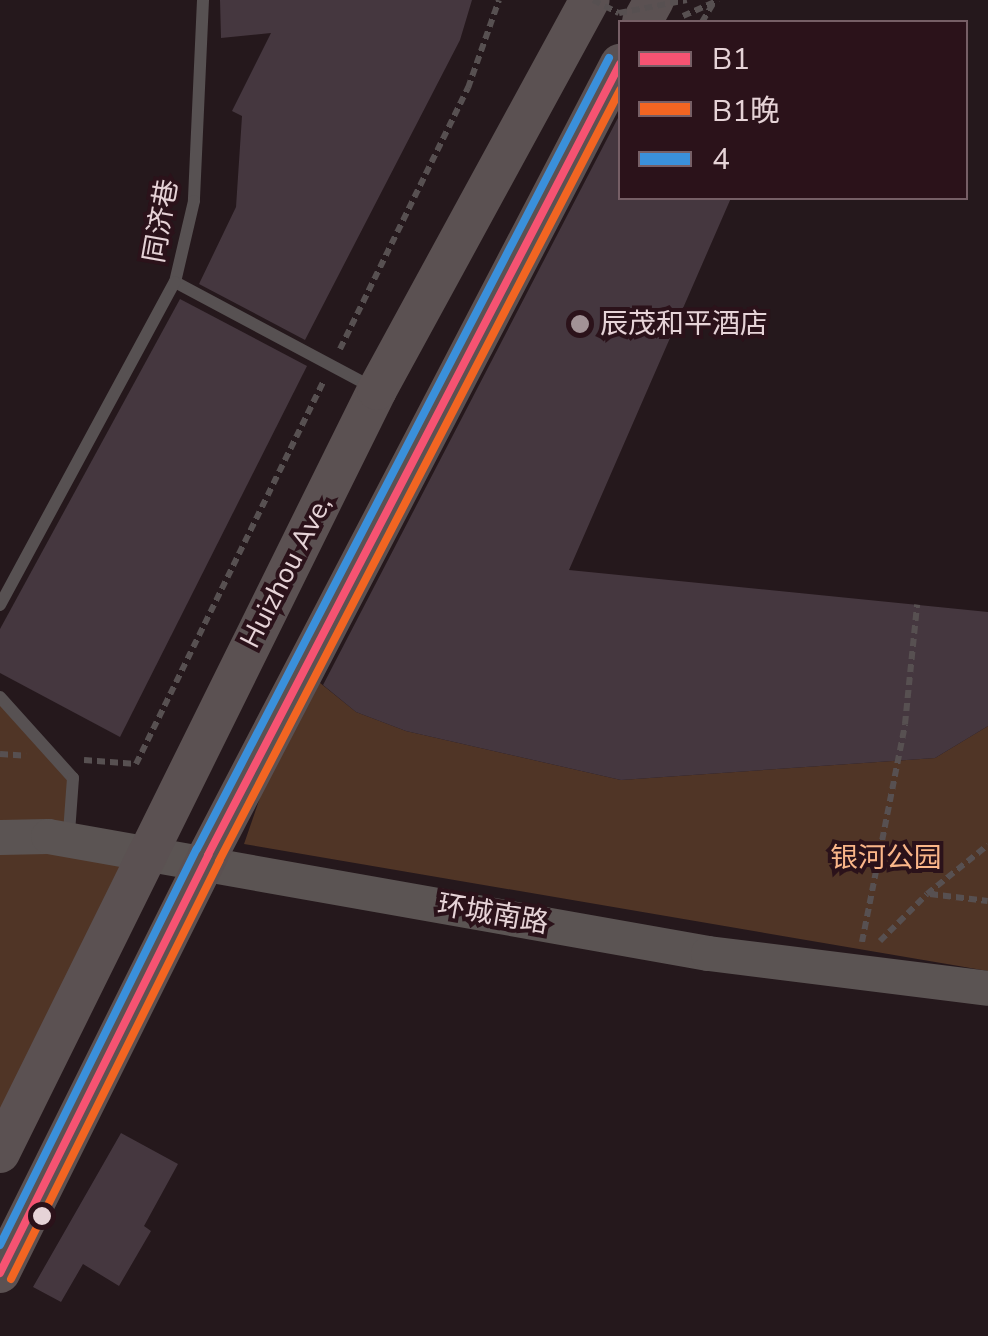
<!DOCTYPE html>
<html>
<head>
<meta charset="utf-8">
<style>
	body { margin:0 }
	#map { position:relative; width:988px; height:1336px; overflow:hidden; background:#25181c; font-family:"Nunito Sans","Noto Sans SC",sans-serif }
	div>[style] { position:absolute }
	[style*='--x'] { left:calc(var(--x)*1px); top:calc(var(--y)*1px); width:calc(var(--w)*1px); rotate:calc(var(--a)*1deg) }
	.green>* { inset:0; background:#503526 }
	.building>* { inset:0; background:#45373f }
	.path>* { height:6px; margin-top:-3px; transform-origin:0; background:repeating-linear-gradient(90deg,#575051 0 8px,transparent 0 13px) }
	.lane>* { height:12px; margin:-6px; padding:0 6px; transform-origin:6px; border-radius:6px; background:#575152 }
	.secondary>* { height:35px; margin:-17.5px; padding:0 17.5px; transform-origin:17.5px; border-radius:17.5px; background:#5b5453 }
	.primary>* { height:40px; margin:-20px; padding:0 20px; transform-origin:20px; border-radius:20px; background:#5b5152 }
	.path-bridge>* { height:6px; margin-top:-3px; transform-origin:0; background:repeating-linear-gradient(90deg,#575051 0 8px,transparent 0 13px) }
	.bus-1>* { height:8px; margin:-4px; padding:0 4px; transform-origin:4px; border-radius:4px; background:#f65372 }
	.bus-2>* { height:8px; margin:-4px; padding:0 4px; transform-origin:4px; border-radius:4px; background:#f26522 }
	.bus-3>* { height:8px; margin:-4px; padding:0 4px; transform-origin:4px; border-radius:4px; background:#3a90db }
	.dots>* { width:28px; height:28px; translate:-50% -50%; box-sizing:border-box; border:5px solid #2b121a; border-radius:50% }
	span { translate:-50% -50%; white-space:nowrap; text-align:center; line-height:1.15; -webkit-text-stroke:8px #2b121a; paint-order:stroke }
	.street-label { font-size:28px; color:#e6d3d7 }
	.poi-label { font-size:28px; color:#e6d3d7 }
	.left { translate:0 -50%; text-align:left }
	.park-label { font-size:28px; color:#fab689 }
	.legend { position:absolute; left:618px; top:20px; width:350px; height:180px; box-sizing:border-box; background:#2b121a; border:2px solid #765f66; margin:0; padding:12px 18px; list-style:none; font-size:30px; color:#e6d3d7 }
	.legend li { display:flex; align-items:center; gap:20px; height:50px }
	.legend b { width:50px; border:2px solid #765f66 }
</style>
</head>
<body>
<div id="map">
	<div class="green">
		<div style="clip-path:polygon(304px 670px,356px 712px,406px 731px,621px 780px,935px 758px,988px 726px,988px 971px,244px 844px)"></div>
		<div style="clip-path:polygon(0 697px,73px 778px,69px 832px,150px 843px,0 1153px)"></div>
	</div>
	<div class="building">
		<div style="clip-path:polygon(220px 0,472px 0,460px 40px,305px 340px,199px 284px,236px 207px,242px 116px,232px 111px,271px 33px,221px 38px)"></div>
		<div style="clip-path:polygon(620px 114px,620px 198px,731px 198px,569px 570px,988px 612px,988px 726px,935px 758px,621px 780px,406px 731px,356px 712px,323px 685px)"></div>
		<div style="clip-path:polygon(180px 299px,307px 366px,120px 737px,0 673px,0 629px)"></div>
		<div style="clip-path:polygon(121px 1133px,178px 1164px,144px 1226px,151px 1231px,119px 1286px,83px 1264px,61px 1302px,33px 1287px)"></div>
	</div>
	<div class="path">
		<div style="--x:683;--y:16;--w:39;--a:-24"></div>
		<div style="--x:702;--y:22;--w:21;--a:-59"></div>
		<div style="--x:340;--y:349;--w:291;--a:-63.9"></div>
		<div style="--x:468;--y:88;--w:93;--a:-70.6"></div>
		<div style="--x:0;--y:754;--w:26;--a:4"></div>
		<div style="--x:84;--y:760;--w:52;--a:4.4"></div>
		<div style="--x:136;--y:764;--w:425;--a:-63.9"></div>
		<div style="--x:930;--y:894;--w:58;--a:6.9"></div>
		<div style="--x:880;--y:941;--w:66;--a:-45"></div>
		<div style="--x:927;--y:894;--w:78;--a:-38.8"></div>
		<div style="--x:862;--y:942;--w:222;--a:-78.8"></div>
		<div style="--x:905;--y:724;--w:120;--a:-84.2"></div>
	</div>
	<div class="lane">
		<div style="--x:203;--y:0;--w:201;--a:92.6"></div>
		<div style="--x:194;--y:201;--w:83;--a:103.2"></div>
		<div style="--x:175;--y:282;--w:223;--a:28.1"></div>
		<div style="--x:0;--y:605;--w:367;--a:-61.6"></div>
		<div style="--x:0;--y:697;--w:109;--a:48"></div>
		<div style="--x:73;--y:778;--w:54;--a:94.2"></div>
	</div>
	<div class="secondary">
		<div style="--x:0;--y:837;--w:48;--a:-1.2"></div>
		<div style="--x:48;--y:836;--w:670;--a:10.05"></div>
		<div style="--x:708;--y:953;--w:282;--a:7.1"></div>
	</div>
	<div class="primary">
		<div style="--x:642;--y:22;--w:25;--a:-61"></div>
		<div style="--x:0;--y:1153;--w:851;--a:-63.71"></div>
		<div style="--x:377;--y:390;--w:444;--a:-61.4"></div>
		<div style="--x:0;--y:1273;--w:467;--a:-63.5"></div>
		<div style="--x:208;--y:855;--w:892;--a:-62.49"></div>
	</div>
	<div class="path-bridge">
		<div style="--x:593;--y:0;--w:29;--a:27"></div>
		<div style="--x:619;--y:13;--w:69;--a:-10.8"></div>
	</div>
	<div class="bus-1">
		<div style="--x:0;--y:1273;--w:467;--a:-63.5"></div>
		<div style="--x:208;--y:855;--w:892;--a:-62.49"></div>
	</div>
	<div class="bus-2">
		<div style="--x:11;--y:1279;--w:467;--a:-63.5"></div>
		<div style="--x:219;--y:861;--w:869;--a:-62.52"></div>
	</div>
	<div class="bus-3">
		<div style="--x:0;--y:1245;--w:442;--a:-63.6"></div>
		<div style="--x:197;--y:849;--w:892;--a:-62.49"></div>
	</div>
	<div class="dots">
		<div style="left:580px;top:324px;background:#a29296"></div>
		<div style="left:42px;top:1216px;background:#e6d3d7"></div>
	</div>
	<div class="street-label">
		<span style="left:161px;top:221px;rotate:-80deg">同济巷</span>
		<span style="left:286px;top:572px;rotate:-63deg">Huizhou Ave,</span>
		<span style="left:493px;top:914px;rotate:10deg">环城南路</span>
	</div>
	<div class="poi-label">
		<span class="left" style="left:600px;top:324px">辰茂和平酒店</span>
	</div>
	<div class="park-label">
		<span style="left:886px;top:858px">银河公园</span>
	</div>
	<ul class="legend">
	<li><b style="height:12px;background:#f65372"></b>B1</li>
	<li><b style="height:12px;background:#f26522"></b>B1晚</li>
	<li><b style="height:12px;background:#3a90db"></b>4</li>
	</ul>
</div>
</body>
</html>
